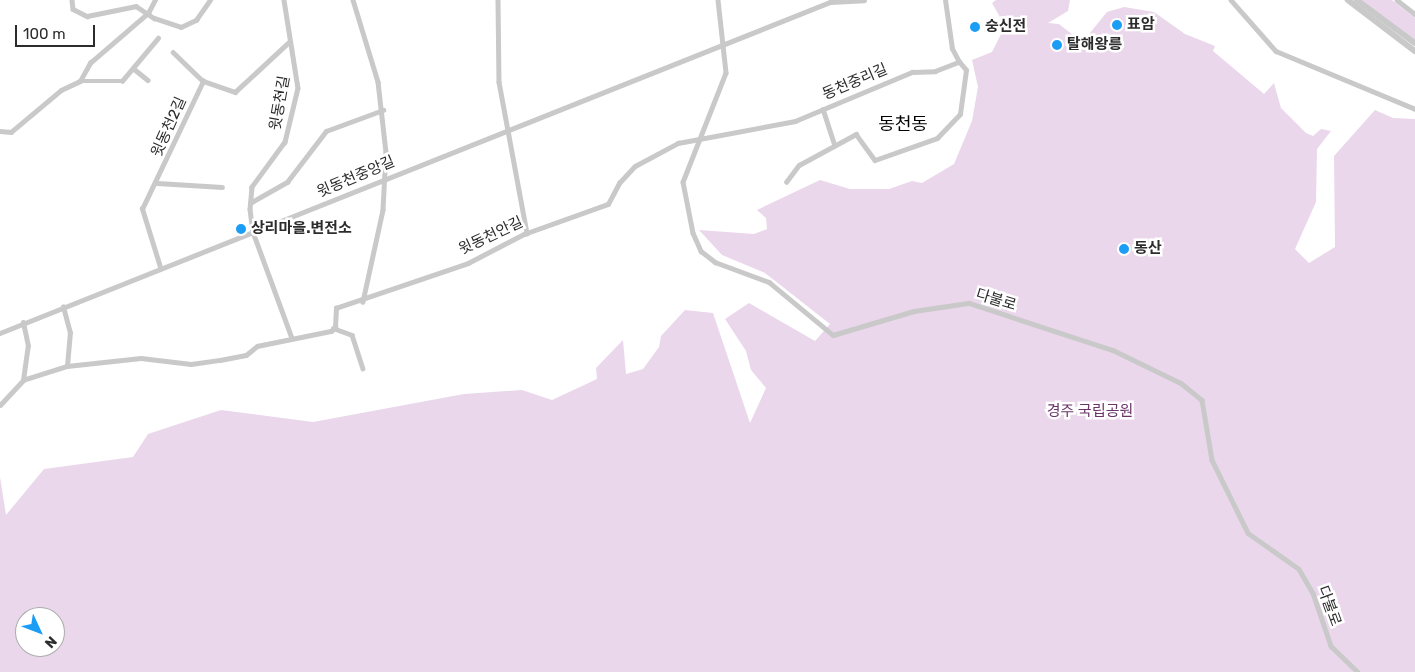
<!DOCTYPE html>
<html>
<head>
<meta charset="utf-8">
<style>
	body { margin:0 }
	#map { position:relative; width:1415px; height:672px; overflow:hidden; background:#fff; font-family:Rubik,"Noto Sans KR",sans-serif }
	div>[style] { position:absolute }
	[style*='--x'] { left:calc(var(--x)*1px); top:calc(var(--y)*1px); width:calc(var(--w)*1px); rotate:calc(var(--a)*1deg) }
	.green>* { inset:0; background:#ead7eb }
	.minor>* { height:4.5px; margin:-2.25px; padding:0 2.25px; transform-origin:2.25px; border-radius:2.25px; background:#c9c9c9 }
	.tertiary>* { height:5.5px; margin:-2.75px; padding:0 2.75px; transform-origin:2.75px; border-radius:2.75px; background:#c9c9c9 }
	.dots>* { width:14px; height:14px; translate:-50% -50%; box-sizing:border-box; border:2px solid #fff; border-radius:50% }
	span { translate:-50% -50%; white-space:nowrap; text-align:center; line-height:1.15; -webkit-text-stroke:5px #fff; paint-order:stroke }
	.poi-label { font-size:15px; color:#2c2c2c; font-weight:700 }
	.left { translate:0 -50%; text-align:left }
	.street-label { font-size:15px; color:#2c2c2c }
	.park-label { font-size:15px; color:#6b356a }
	.quarter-label { font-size:18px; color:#000 }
	.north { position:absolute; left:15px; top:607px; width:50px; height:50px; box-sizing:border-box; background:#fff; border:1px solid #ababab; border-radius:50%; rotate:133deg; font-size:14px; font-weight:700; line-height:20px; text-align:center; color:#2c2c2c }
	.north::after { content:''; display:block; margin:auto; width:18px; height:22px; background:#1b9df6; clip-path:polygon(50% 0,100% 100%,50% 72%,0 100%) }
	.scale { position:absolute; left:15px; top:25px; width:80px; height:22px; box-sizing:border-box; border:2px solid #2c2c2c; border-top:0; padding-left:6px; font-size:15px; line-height:18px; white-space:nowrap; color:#2c2c2c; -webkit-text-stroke:4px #fff; paint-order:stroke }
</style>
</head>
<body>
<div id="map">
	<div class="green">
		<div style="clip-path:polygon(evenodd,996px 0,1070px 0,1068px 11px,1048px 23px,1059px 24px,1078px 39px,1085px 39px,1107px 12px,1124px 7px,1154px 12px,1185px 34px,1215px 46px,1213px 51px,1264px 94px,1274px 83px,1281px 108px,1306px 133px,1313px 136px,1321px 129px,1331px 131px,1317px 149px,1316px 202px,1295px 249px,1309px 263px,1335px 247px,1334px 156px,1375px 110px,1393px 118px,1415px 119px,1415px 672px,0 672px,0 477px,6px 515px,44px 469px,133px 457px,148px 434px,221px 410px,313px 422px,464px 394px,522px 390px,552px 400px,597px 379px,596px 368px,623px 340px,626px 374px,643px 369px,659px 347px,661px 336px,685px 310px,713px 313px,750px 423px,766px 388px,751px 370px,746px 351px,725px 319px,749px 303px,815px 341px,830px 324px,765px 273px,722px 255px,699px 230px,754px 234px,767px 229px,766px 218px,757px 210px,820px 180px,850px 189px,889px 189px,912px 181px,922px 183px,954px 164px,972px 121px,978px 87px,972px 60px,992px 52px,1005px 26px,992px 3px,996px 0,25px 617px,55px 617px,55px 647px,25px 647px,25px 617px)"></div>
		<div style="clip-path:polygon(1361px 0,1392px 0,1415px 18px,1415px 40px)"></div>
	</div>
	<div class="minor">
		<div style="--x:72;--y:0;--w:9;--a:84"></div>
		<div style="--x:73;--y:9;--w:16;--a:27"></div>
		<div style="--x:87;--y:16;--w:50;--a:-11.5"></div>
		<div style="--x:136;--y:6;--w:22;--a:34"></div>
		<div style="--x:154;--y:18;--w:28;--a:18"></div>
		<div style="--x:181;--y:27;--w:17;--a:-25"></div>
		<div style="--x:196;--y:20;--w:24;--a:-55"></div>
		<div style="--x:284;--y:0;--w:89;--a:81"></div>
		<div style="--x:298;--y:88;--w:56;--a:103.5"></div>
		<div style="--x:285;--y:142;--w:56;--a:126.3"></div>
		<div style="--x:252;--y:187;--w:22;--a:95"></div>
		<div style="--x:250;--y:209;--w:23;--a:83"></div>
		<div style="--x:253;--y:232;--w:113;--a:69.8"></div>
		<div style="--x:353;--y:0;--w:86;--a:73"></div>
		<div style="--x:378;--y:82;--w:70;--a:83.5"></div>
		<div style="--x:386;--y:152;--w:58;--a:93"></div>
		<div style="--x:383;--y:210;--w:94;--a:102.3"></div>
		<div style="--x:498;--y:0;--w:82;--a:89.3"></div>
		<div style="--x:499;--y:82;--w:154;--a:79.5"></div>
		<div style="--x:718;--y:0;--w:73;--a:83.7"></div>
		<div style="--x:726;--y:73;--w:117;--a:111.5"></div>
		<div style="--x:683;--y:182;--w:52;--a:78.9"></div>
		<div style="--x:693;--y:233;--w:20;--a:66"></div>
		<div style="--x:701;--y:251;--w:18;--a:38"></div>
		<div style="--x:715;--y:262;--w:58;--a:20.3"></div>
		<div style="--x:769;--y:282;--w:83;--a:39.6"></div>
		<div style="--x:833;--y:335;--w:84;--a:-16.5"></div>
		<div style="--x:914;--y:311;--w:56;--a:-8.3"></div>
		<div style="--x:969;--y:303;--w:151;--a:18.1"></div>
		<div style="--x:1113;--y:350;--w:76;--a:25.9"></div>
		<div style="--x:1181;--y:383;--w:27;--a:39"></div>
		<div style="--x:1202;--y:400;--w:61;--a:80.5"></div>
		<div style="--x:1212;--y:460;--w:81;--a:63.7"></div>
		<div style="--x:1248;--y:533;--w:62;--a:35.2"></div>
		<div style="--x:1299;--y:569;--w:28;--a:60"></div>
		<div style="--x:1313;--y:593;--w:56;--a:71.2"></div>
		<div style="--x:1331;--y:646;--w:37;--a:44"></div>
		<div style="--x:1231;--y:0;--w:68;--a:48.6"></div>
		<div style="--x:1276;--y:51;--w:151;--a:22.6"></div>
		<div style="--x:1397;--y:0;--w:23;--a:38"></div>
		<div style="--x:173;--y:52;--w:42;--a:44"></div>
		<div style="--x:133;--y:68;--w:19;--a:39"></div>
		<div style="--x:80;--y:81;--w:42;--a:0"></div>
		<div style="--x:122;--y:81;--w:56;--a:-50.1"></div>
		<div style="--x:823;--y:109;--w:35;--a:72"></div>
		<div style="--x:0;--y:131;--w:11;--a:5"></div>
		<div style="--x:11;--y:132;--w:65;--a:-40"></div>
		<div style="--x:61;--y:90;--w:21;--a:-25"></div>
		<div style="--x:80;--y:81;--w:21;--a:-61"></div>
		<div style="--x:90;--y:63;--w:77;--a:-40.8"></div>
		<div style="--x:148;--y:13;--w:15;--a:-62"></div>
		<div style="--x:786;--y:182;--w:21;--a:-53"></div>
		<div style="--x:799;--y:165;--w:65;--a:-28.5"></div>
		<div style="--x:856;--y:134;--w:32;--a:54"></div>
		<div style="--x:875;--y:160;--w:66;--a:-19.5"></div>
		<div style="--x:937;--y:138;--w:33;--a:-46"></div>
		<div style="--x:960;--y:114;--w:44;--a:-82.2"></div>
		<div style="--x:966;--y:70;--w:11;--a:-131"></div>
		<div style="--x:157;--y:183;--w:65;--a:3.5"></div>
		<div style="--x:250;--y:203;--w:43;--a:-29.6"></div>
		<div style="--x:287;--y:182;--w:64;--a:-52.6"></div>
		<div style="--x:326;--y:131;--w:61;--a:-20.2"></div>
		<div style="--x:160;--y:267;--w:61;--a:-107.2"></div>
		<div style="--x:142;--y:209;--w:142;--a:-64.5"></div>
		<div style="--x:203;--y:81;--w:34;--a:19"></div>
		<div style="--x:235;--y:92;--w:72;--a:-42.8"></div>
		<div style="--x:333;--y:328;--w:20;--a:20"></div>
		<div style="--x:352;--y:335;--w:35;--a:72"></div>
		<div style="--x:0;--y:333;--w:894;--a:-21.74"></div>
		<div style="--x:830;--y:2;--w:34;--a:-3"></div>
		<div style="--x:67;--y:366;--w:74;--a:-6.2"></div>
		<div style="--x:141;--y:358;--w:50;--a:6.8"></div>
		<div style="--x:191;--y:364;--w:29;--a:-8"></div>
		<div style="--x:220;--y:360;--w:26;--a:-11"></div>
		<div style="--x:246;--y:355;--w:14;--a:-39"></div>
		<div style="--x:257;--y:346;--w:76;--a:-11.5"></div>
		<div style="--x:331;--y:331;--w:6;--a:-45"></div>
		<div style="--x:335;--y:327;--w:19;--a:-87"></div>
		<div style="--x:336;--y:308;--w:139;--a:-18.8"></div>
		<div style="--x:468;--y:263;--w:63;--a:-27.4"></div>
		<div style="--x:524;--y:234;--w:89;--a:-19.7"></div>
		<div style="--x:608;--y:204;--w:24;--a:-62"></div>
		<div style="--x:619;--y:183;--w:23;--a:-47"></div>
		<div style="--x:635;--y:166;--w:49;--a:-28.1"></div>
		<div style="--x:678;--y:143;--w:119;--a:-10.6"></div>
		<div style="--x:795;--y:121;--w:127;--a:-22.7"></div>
		<div style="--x:912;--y:72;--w:23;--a:-2"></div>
		<div style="--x:935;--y:71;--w:26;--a:-21"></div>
		<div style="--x:959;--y:62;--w:15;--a:-118"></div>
		<div style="--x:952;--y:49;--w:49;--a:-98.1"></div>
		<div style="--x:23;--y:380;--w:46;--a:-17.7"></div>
		<div style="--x:67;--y:366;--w:33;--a:-85"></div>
		<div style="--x:70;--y:333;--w:27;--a:-105"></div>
		<div style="--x:0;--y:405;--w:34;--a:-47"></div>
		<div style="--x:23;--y:380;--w:34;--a:-82"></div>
		<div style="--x:28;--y:346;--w:24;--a:-102"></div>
	</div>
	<div class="tertiary">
		<div style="--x:1348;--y:0;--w:84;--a:37.3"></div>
		<div style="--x:1357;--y:0;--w:72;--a:36.6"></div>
	</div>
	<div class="dots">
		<div style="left:1117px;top:25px;background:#1b9df6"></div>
		<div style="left:975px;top:27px;background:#1b9df6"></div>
		<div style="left:1057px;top:45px;background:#1b9df6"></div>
		<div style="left:241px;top:229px;background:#1b9df6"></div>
		<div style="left:1124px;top:249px;background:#1b9df6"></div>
	</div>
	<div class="poi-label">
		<span class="left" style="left:1127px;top:25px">표암</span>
		<span class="left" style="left:985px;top:27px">숭신전</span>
		<span class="left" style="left:1067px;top:45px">탈해왕릉</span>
		<span class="left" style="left:251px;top:229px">상리마을.변전소</span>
		<span class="left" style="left:1134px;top:249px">동산</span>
	</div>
	<div class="street-label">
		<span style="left:855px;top:82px;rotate:-23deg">동천중리길</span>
		<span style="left:280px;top:103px;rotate:-80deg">윗동천길</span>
		<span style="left:169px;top:127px;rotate:-66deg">윗동천2길</span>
		<span style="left:356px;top:177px;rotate:-23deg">윗동천중앙길</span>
		<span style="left:491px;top:236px;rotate:-25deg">윗동천안길</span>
		<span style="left:996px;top:300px;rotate:17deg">다불로</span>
		<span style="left:1329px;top:606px;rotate:70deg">다불로</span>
	</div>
	<div class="park-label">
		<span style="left:1090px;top:412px">경주 국립공원</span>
	</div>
	<div class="quarter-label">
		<span style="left:903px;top:124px">동천동</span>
	</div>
	<div class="north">N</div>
	<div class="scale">100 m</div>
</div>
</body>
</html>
